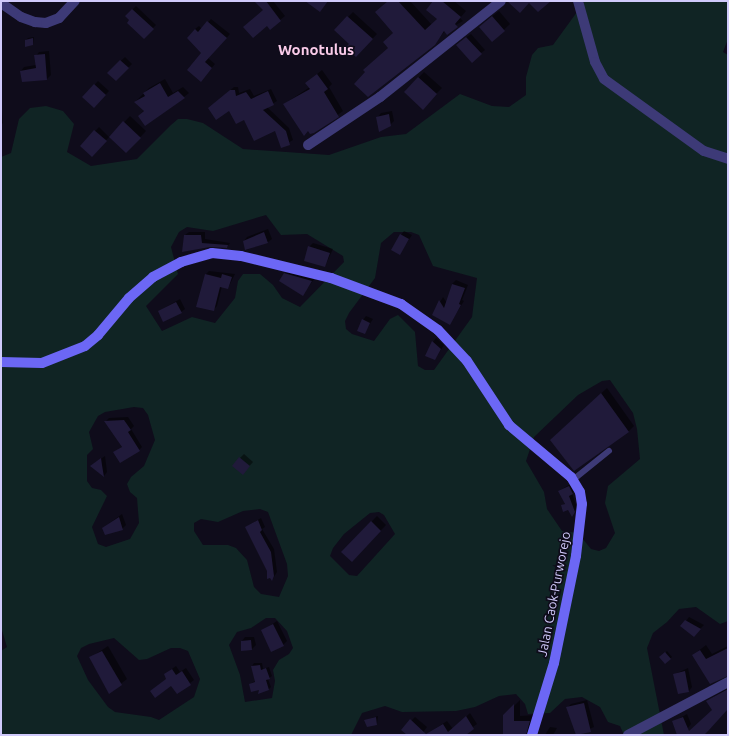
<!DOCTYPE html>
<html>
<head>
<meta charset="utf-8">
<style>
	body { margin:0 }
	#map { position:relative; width:729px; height:736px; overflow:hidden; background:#0f0c1b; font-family:Ubuntu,sans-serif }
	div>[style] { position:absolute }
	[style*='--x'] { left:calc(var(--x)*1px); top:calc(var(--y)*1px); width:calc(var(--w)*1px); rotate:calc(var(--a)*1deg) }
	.green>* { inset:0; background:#102424 }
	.shadow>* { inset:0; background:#0007 }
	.building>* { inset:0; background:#201a3a }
	.lane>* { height:5.5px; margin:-2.75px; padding:0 2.75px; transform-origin:2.75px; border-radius:2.75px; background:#3d3a77 }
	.street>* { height:10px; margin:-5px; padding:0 5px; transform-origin:5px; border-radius:5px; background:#3d3a77 }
	.secondary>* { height:10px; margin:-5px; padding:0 5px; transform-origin:5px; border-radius:5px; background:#6c67f5 }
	span { translate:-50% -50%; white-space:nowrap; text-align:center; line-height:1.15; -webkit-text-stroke:3.5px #0f0c1b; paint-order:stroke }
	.street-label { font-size:13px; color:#d0cafb }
	.quarter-label { font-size:15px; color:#fbccea; font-weight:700 }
	.frame { position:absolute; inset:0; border:2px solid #d0cafb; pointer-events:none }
</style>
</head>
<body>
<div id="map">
	<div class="green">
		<div style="clip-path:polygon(evenodd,585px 1px,728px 1px,728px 39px,723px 52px,728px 55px,728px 621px,720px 624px,696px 607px,679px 609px,667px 622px,653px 633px,647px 648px,664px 735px,624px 735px,620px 726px,608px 722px,600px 707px,582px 697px,565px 699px,550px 713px,528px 714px,525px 704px,516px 694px,499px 696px,475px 707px,456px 711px,402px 712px,385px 706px,362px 713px,351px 735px,1px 735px,1px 651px,7px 647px,1px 627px,1px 157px,11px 153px,19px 119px,30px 108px,46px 106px,63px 111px,74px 124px,67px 152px,91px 166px,137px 159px,171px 125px,178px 119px,187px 119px,203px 123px,243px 149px,329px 155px,381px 137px,406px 134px,460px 94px,492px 106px,509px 107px,526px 95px,526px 77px,532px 55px,538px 48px,553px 45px,585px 1px,266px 215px,281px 235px,307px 234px,343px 256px,344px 262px,300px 307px,282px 298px,273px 285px,260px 274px,243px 274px,238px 281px,235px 298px,215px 323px,192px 317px,162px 331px,146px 306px,178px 274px,171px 247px,179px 232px,187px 227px,213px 231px,266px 215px,585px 1px,394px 232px,411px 232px,419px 235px,433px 266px,477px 278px,472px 317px,434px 370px,425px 370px,418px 366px,415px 332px,398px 315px,390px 319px,374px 341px,352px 334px,346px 329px,345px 321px,349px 313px,375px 278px,381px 243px,394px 232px,585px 1px,610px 380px,633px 413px,637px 429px,640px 459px,608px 486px,605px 503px,615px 533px,606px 548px,599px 551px,591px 549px,578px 533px,562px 531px,547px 509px,544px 492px,526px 461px,534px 437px,578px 395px,602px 381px,610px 380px,585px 1px,134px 407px,143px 408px,148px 415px,155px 440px,144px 466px,131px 477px,127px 484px,130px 492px,137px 498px,139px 523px,130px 539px,106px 547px,98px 544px,92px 527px,107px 496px,101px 490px,92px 488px,87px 481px,87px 455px,93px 449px,89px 432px,98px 416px,105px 412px,134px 407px,585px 1px,260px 509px,268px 512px,287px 564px,288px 576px,279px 597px,261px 594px,254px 587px,247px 560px,236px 548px,228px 545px,203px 545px,194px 531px,194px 523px,201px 519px,218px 522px,243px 511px,260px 509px,585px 1px,379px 512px,384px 515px,395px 534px,357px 576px,349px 575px,330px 556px,333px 548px,344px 534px,370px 513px,379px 512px,585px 1px,266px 618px,275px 618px,287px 631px,293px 648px,289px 654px,279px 660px,273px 670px,275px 681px,272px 698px,245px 702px,240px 675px,229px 645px,237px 632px,251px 628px,266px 618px,585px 1px,114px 638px,139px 660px,147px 659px,171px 648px,180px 648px,188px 651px,200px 679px,194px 697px,159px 720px,151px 717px,115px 712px,108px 707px,88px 680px,77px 656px,81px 648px,89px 644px,114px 638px)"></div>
	</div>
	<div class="shadow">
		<div style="clip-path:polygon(256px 1px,273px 1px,285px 16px,270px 28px,264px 9px)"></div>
		<div style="clip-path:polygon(389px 1px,410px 1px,432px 25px,438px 19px,435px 1px,454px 1px,466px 11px,460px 18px,463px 21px,445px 31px,434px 44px,389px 48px,394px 33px)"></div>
		<div style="clip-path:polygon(136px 6px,156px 25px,144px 37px,126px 16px)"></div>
		<div style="clip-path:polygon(499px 11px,510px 24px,492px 41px,486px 21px)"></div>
		<div style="clip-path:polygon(353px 12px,377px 34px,356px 56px,346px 47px,350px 43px,348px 17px)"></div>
		<div style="clip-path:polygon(211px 19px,230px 34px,208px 58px,215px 64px,204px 77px,203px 53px,195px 29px,199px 26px,202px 29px)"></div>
		<div style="clip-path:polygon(471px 34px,485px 50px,481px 53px,461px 41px)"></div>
		<div style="clip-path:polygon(34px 37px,33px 44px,26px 40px,28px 38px)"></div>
		<div style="clip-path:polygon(49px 51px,51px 75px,47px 79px,21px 71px,24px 67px,36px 65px,36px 56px,39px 52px)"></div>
		<div style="clip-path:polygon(125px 57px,132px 64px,116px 80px,108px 73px)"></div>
		<div style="clip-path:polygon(322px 70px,332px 84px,329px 87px,343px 111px,314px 132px,284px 104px,310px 87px,311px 79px)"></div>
		<div style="clip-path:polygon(424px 72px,442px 88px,422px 108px,405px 92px)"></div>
		<div style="clip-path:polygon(165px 79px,173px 93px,183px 87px,189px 93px,184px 97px,139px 116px,144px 110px,135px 102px,149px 88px)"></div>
		<div style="clip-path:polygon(98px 81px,109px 91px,94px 107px,83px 97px)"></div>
		<div style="clip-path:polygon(234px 87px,238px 87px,239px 93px,250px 89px,254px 96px,271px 89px,277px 101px,267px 107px,289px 128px,293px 140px,281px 147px,276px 130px,245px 119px,229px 109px,213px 105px)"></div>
		<div style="clip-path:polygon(1px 99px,3px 123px,1px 125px)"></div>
		<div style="clip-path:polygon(392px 111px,394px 121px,390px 125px,378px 117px,381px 113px)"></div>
		<div style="clip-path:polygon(130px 116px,146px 131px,132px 146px,110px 137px)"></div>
		<div style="clip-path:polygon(99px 127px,109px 137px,96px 152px,81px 146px)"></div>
		<div style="clip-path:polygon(268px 229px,272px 239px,268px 242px,246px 250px,244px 241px,247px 237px)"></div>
		<div style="clip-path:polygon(404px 231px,412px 235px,400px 253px,401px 235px)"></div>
		<div style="clip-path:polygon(189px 232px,205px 232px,205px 239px,230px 243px,227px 247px,210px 246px,183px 251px,185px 235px)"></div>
		<div style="clip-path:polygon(313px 243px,333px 249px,325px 266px,309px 247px)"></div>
		<div style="clip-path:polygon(289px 270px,315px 278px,302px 295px,285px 274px)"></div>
		<div style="clip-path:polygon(209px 271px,235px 274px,228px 288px,222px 286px,217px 306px,213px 310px,206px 274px)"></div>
		<div style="clip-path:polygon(456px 280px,468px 285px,462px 300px,464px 301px,450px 323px,433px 314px,443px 297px,447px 303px,452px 284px)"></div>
		<div style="clip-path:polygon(180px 299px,185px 309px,181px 312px,159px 311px)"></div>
		<div style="clip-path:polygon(366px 316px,373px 319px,364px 333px,363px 320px)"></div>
		<div style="clip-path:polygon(436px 338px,444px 345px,435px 359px,433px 342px)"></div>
		<div style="clip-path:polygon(607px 388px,634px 426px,628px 432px,557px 434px)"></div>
		<div style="clip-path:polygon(128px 417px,134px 426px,131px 429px,142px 447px,139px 450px,115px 453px,122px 447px,106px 421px,109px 418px)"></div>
		<div style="clip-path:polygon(244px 454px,253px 462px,246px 470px,240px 458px)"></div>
		<div style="clip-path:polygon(105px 456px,107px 472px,104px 476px,92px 465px)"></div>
		<div style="clip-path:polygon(572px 483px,576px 490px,572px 493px,577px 508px,574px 512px,562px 506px,565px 503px,559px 491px)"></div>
		<div style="clip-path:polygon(122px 514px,126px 525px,122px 529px,103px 528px)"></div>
		<div style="clip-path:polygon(377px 516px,386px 525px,352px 561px,342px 552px)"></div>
		<div style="clip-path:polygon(261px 518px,265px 527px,262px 529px,274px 549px,277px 572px,272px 580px,246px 527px)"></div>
		<div style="clip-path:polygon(689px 617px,704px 625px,697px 632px,686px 621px)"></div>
		<div style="clip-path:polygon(277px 621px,287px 641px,283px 645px,262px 631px)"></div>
		<div style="clip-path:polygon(245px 637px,254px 637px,256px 645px,252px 649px,242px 641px)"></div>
		<div style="clip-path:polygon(706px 645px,712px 654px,728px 646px,728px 675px,693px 655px)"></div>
		<div style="clip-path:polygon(108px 646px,127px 679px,109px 693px,90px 658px)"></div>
		<div style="clip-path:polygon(667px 651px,672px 657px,665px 663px,661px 657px)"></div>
		<div style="clip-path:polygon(254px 663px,262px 663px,263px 669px,269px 667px,272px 676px,268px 679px,271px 687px,269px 689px,260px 689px,250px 684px,255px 681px,252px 666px)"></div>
		<div style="clip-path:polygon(176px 666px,180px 672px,186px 668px,194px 680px,177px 693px,165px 674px)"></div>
		<div style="clip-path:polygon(688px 668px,692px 687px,689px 691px,675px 674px)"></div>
		<div style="clip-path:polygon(728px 688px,728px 709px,702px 735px,686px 735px,713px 710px,707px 701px)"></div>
		<div style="clip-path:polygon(520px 700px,520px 716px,535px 715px,531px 730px,526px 735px,504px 735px,504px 716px)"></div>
		<div style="clip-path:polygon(587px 700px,594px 727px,577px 735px,567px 708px,571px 704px)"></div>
		<div style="clip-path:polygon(470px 713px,477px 724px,462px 735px,427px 734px,447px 721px,453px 729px)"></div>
		<div style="clip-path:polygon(687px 714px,691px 724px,688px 728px,673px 722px)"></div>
		<div style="clip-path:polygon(378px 716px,377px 724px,367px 726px,366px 720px)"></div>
		<div style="clip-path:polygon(415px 717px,427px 727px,421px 735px,408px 735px,402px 730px)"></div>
		<div style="clip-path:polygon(550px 727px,557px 728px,553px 735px,545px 735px)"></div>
	</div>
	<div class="building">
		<div style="clip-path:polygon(254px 1px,266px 1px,281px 21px,270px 30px,267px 26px,253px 38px,243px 27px,263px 10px)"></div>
		<div style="clip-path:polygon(305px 1px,328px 1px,320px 12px)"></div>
		<div style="clip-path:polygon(388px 1px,398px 1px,425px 30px,437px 19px,426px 10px,433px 1px,442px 1px,461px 17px,455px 24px,458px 27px,447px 35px,444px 31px,435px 45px,368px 97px,354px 84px,365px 72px,363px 70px,388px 48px,383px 42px,393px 33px,375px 12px)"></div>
		<div style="clip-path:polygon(507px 1px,551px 1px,538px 12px,529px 3px,520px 13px)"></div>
		<div style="clip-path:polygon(132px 9px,154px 29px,144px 39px,127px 23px,129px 20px,125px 16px)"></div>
		<div style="clip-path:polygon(347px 16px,373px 39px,356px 57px,345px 47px,349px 44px,334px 30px)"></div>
		<div style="clip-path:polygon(492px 16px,505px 31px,492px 42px,479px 27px)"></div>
		<div style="clip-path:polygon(207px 21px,227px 38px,205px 62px,212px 68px,201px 82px,187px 70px,201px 53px,187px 38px,195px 29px,198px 32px)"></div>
		<div style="clip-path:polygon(466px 37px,482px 54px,472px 63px,456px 45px)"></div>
		<div style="clip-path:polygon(33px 38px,33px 45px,25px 47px,25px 40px)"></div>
		<div style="clip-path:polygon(45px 54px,47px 80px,22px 82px,20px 71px,36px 68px,34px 55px)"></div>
		<div style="clip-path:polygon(120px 60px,129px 68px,116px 81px,107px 73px)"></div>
		<div style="clip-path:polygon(317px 74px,328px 89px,324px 92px,339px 117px,314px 133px,310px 134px,308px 131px,304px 136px,283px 104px,310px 89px,305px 83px)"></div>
		<div style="clip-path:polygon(418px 77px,437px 94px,423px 110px,404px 92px)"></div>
		<div style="clip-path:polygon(160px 83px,168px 97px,178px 91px,185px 98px,145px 126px,138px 116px,144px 111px,134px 102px,145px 96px,143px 93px)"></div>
		<div style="clip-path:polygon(94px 84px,106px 95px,94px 108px,82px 97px)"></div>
		<div style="clip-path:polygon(230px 90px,235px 90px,236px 96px,246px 92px,251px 99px,268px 91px,274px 105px,263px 110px,286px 131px,290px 145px,281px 148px,275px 131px,254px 141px,244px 120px,236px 124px,229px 111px,216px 120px,208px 108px)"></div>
		<div style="clip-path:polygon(389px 114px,391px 126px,379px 132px,376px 117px)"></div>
		<div style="clip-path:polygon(123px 121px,141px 138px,126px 153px,109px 137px)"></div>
		<div style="clip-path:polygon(94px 130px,107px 141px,92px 157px,80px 146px)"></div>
		<div style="clip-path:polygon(264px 232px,268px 243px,245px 250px,243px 241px)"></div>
		<div style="clip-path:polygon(400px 234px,409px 239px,400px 255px,391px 250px)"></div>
		<div style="clip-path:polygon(184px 235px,201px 235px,202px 243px,228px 245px,227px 248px,210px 247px,182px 252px)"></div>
		<div style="clip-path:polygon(308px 246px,330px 253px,325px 267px,304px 261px)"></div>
		<div style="clip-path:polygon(284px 273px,312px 281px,303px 296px,279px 281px)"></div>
		<div style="clip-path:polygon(205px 274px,221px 278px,222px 274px,232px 277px,228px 289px,220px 287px,214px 311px,196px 307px)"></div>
		<div style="clip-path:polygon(452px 284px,465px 288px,459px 304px,461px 305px,450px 325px,432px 315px,439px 300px,444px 308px)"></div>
		<div style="clip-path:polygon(176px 302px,182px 313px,163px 322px,158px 311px)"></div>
		<div style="clip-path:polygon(362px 319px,370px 323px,365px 334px,357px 331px)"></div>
		<div style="clip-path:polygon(432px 341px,441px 349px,435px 360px,425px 356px)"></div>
		<div style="clip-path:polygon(601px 393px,629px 432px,574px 471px,550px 440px)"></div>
		<div style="clip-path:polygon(124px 420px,131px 430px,128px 432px,140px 451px,120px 463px,113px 452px,122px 447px,104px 421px)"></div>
		<div style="clip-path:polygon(239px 457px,250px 466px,243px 475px,232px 466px)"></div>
		<div style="clip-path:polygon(101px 458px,102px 465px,104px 477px,90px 466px)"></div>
		<div style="clip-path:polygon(569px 486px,573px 494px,569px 496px,575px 512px,572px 517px,568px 510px,563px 512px,561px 505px,565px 504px,558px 491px)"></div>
		<div style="clip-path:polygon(119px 517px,123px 530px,105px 535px,102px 528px)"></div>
		<div style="clip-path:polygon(258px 520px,262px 530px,260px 532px,271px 552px,274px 576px,272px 581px,270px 578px,267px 579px,267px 571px,245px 527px)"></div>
		<div style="clip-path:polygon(371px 521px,381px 531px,352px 562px,341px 552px)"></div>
		<div style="clip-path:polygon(685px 620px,701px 629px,694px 637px,680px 626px)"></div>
		<div style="clip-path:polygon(273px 624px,284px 646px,271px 652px,261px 630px)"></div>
		<div style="clip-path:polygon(251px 640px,252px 650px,241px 651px,241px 641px)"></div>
		<div style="clip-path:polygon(728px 648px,728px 676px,710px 684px,692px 655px,700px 650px,706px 659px)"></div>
		<div style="clip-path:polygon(102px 651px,122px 685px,109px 694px,89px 657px)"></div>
		<div style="clip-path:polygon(665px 652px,671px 659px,665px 664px,659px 657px)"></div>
		<div style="clip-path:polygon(260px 665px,261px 670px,266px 668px,270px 679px,266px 680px,269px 690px,258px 694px,259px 690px,251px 692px,249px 684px,255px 682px,251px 666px)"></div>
		<div style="clip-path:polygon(172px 669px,176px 675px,182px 671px,191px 685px,177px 694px,171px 686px,155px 698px,150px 691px,166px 679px,164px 674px)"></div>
		<div style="clip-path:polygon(685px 671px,689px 692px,678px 694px,673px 674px)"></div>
		<div style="clip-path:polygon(728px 689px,728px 709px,709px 730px,704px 735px,677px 735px,672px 721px,683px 717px,689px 731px,712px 710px,706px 701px)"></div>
		<div style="clip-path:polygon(584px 703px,591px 732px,576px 735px,566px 707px)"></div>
		<div style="clip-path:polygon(514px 704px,514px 721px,530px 721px,526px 735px,503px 735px,503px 715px)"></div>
		<div style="clip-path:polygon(466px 716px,474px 729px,466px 735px,407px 735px,401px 730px,410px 719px,426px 734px,443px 724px,448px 732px)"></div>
		<div style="clip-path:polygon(376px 717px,377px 725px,367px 727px,364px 720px)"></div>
	</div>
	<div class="lane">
		<div style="--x:573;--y:480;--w:46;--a:-38.9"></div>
	</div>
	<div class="street">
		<div style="--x:578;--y:1;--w:63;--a:74.4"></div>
		<div style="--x:595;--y:62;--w:19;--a:62"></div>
		<div style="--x:604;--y:79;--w:123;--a:35.8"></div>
		<div style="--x:704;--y:151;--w:25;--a:18"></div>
		<div style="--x:1;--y:3;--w:24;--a:35"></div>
		<div style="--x:21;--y:17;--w:15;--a:20"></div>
		<div style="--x:35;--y:22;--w:11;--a:5"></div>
		<div style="--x:46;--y:23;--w:14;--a:-21"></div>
		<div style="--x:59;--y:18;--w:23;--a:-47"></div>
		<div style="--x:308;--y:145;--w:87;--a:-33.7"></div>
		<div style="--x:380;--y:97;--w:154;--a:-38.4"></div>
		<div style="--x:628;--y:735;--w:113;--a:-27.9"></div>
	</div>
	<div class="secondary">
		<div style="--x:1;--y:362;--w:41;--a:1.4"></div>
		<div style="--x:42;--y:363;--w:46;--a:-21.6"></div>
		<div style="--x:85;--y:346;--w:17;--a:-40"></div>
		<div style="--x:98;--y:335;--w:48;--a:-50"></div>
		<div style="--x:129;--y:298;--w:32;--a:-41"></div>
		<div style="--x:153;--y:277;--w:32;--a:-28"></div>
		<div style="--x:181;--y:262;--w:32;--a:-16"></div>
		<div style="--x:212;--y:253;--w:29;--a:6"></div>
		<div style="--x:241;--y:256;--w:93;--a:13.7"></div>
		<div style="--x:331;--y:278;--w:75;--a:20.4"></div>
		<div style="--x:401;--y:304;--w:45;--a:35.1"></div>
		<div style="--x:438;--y:330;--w:42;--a:46.9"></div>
		<div style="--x:467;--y:361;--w:77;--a:56.7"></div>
		<div style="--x:509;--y:425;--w:81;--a:40"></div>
		<div style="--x:571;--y:477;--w:17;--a:59"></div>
		<div style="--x:580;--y:492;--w:12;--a:81"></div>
		<div style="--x:582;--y:504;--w:52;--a:96.6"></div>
		<div style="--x:576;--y:556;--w:109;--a:101.6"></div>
		<div style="--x:554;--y:663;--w:75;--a:107"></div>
	</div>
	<div class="street-label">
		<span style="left:554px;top:594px;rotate:-79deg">Jalan Caok-Purworejo</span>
	</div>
	<div class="quarter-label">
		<span style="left:316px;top:50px">Wonotulus</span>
	</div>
	<div class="frame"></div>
</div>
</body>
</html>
